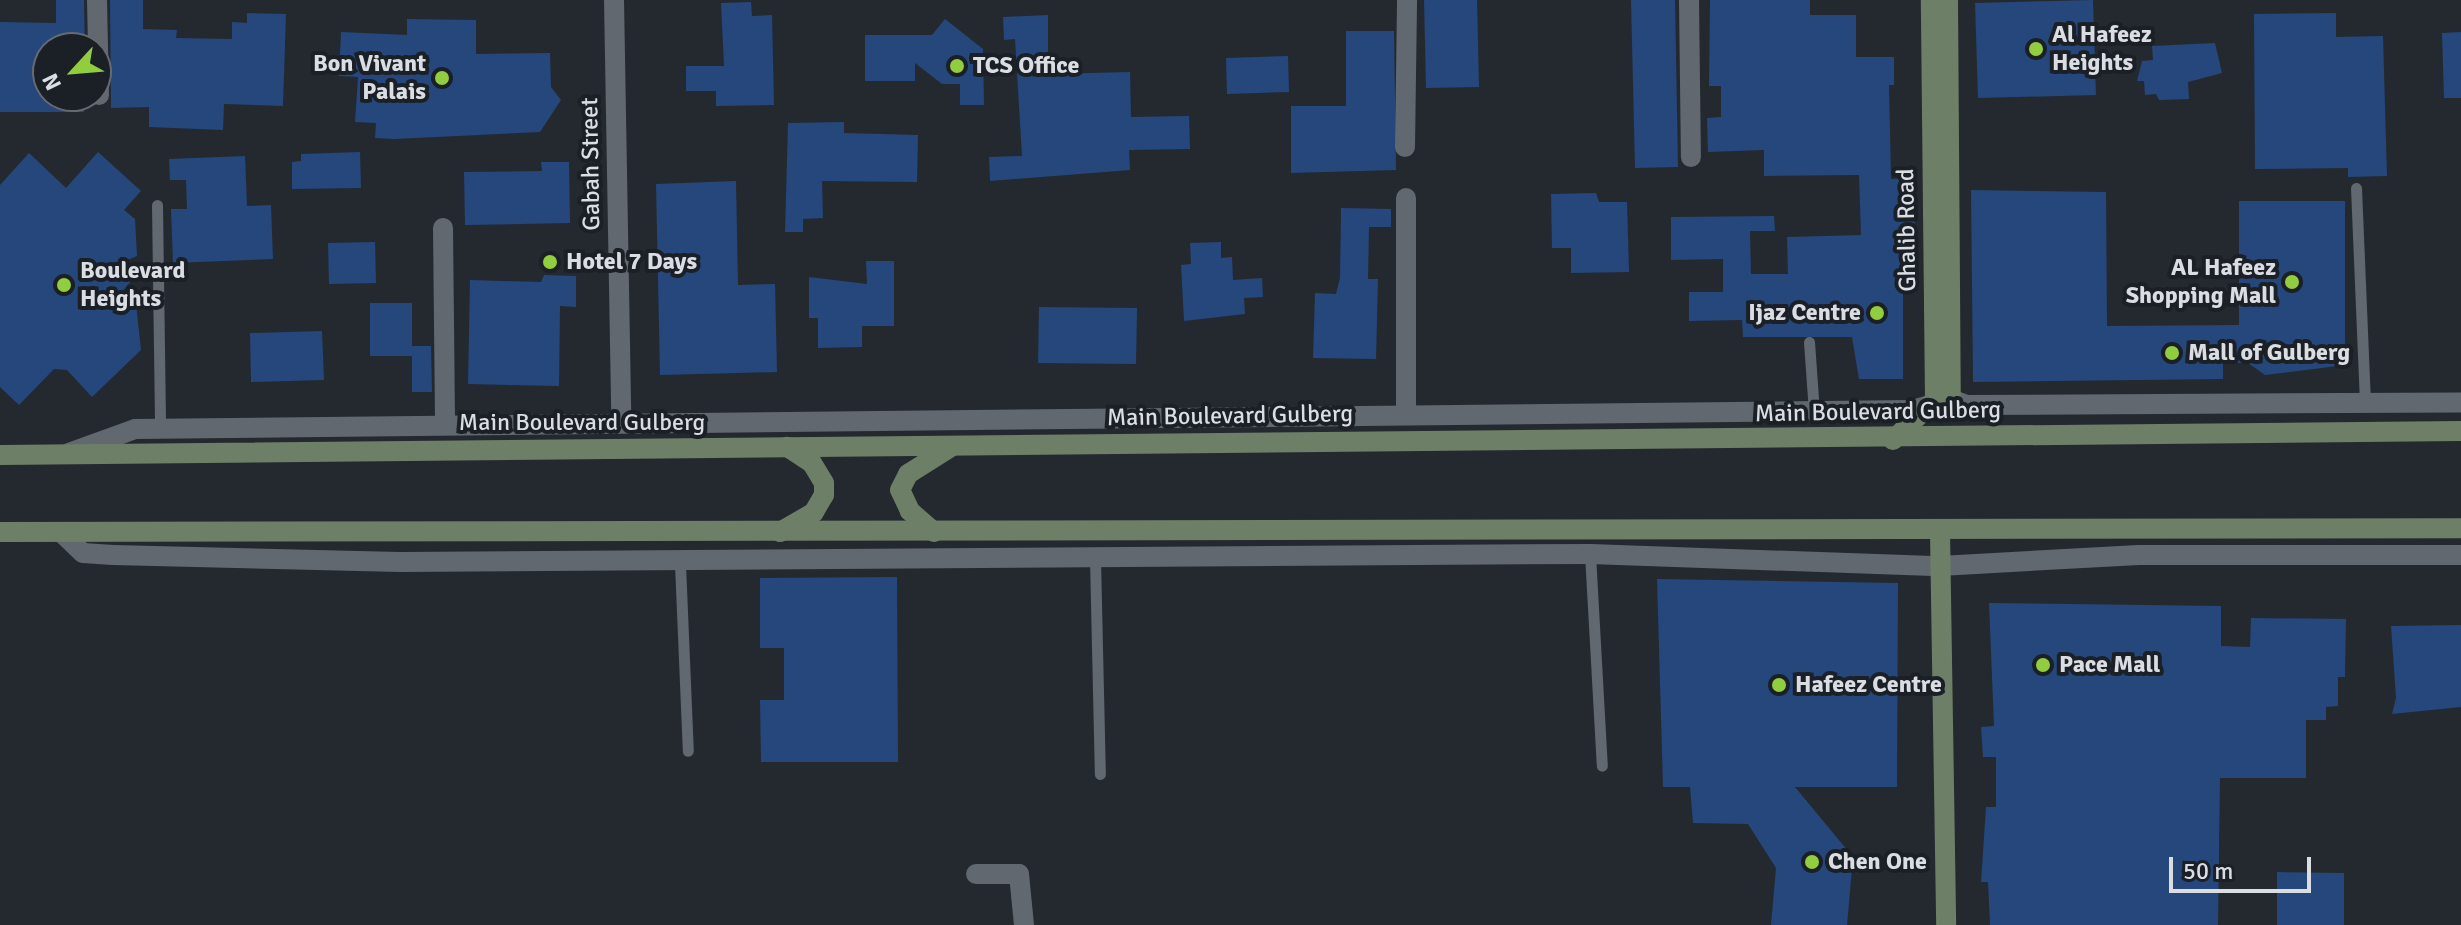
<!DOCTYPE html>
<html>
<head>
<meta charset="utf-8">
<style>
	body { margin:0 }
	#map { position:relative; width:2461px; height:925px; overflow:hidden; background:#242930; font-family:Signika,sans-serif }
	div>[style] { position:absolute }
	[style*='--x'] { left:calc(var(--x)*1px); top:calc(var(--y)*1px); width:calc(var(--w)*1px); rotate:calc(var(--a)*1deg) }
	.building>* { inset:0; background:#25477b }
	.lane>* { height:11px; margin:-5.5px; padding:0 5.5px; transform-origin:5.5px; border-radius:5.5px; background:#626870 }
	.street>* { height:20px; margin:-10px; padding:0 10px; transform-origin:10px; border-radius:10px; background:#626870 }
	.secondary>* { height:20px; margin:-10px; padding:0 10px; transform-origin:10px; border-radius:10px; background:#6e7f68 }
	.dots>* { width:22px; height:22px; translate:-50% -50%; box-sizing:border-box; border:4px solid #1b1f26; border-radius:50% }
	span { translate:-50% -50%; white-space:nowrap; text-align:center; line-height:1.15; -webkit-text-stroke:8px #1b1f26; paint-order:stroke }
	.poi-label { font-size:24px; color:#dadde2; font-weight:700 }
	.left { translate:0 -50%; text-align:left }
	.right { translate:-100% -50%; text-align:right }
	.street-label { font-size:24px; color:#dadde2 }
	.north { position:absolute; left:32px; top:32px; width:80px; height:80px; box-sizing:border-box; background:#1b1f26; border:2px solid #676b71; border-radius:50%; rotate:244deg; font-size:22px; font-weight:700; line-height:32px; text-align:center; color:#dadde2 }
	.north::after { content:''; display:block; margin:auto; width:28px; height:36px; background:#91cd3f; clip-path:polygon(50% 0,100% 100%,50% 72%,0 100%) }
	.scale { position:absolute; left:2169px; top:857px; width:142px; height:36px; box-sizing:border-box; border:4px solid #dadde2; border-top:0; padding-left:10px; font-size:24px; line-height:28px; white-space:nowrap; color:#dadde2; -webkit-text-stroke:6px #1b1f26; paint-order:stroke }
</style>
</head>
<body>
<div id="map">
	<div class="building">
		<div style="clip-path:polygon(56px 0,84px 0,85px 48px,44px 48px,43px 96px,84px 96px,84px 112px,0 112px,0 22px,56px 23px)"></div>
		<div style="clip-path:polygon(110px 0,143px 0,143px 29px,177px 30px,176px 38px,232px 39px,232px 22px,247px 23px,247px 13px,286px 14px,283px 106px,224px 104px,223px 130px,149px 127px,149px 107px,111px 108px)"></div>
		<div style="clip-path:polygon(1424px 0,1477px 0,1479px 87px,1426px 88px)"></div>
		<div style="clip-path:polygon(1631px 0,1675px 0,1678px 167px,1635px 168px)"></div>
		<div style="clip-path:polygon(1710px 0,1810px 0,1810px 15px,1856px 15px,1856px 57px,1894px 57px,1894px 85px,1889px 85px,1891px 179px,1913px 178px,1916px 263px,1903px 263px,1903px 379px,1859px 379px,1852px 337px,1743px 337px,1742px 320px,1689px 321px,1689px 292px,1723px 292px,1723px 259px,1671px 260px,1671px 217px,1774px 216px,1775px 231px,1750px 231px,1751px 274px,1788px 274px,1787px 237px,1861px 235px,1859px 175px,1764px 176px,1764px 150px,1708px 152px,1707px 118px,1721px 117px,1721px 86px,1709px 86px)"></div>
		<div style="clip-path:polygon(2093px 0,2096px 95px,1978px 98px,1975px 3px)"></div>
		<div style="clip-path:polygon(751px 2px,752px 16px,772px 15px,774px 105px,716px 106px,716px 91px,686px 91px,686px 66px,724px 66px,721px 3px)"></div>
		<div style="clip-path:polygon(2336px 13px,2336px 37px,2383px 36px,2387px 176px,2348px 177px,2348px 168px,2255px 169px,2254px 14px)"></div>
		<div style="clip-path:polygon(1048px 15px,1048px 74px,1130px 72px,1131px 117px,1189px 116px,1190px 149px,1129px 150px,1130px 170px,990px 181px,989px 157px,1022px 156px,1015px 39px,1004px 40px,1003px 17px)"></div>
		<div style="clip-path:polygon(407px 19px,476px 20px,476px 54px,550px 53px,551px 87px,561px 100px,540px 132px,394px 139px,375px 138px,376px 123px,355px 122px,358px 77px,339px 76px,341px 32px,407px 35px)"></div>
		<div style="clip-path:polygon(945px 19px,983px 49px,984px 105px,960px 105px,960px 84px,942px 84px,915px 63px,915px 81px,865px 81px,865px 35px,932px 35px)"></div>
		<div style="clip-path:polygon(1346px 31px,1394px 31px,1396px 170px,1291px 173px,1291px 106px,1346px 106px)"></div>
		<div style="clip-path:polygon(2461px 32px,2461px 98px,2444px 98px,2442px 33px)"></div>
		<div style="clip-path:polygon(2215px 43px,2222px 73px,2188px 82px,2189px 99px,2159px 100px,2156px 94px,2145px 95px,2144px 81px,2137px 81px,2142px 61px,2153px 60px,2152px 46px)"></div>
		<div style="clip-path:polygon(1288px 56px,1289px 92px,1227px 94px,1226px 58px)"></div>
		<div style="clip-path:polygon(844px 122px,844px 133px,918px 135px,917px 182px,822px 181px,823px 218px,803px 219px,803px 232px,785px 232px,788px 123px)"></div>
		<div style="clip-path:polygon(98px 152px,141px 191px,124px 210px,135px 219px,137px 256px,123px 262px,137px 274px,108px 308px,136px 304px,141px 350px,92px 397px,67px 370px,54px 369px,19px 405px,0 387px,0 185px,29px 153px,66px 188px)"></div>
		<div style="clip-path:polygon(360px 152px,361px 188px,292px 189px,292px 162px,301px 161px,301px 154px)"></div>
		<div style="clip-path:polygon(245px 156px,247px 206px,271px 205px,273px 259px,173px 263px,171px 209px,187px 209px,186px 180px,170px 180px,169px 159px)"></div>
		<div style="clip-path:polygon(541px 162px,569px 162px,570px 223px,465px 225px,464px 172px,542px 171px)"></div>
		<div style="clip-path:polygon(736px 181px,738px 285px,775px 284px,777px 372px,660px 375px,656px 184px)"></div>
		<div style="clip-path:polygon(1971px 190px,2106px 192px,2107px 326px,2239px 325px,2239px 201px,2345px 201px,2345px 365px,2265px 375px,2248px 363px,2223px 363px,2223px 379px,1973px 382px)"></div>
		<div style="clip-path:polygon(1596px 193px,1599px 202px,1627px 202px,1629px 272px,1571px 273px,1571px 248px,1552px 248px,1551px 194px)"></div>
		<div style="clip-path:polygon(1341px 208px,1391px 209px,1391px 227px,1369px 227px,1368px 279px,1378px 279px,1376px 359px,1313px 358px,1315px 293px,1336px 294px,1340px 278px)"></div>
		<div style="clip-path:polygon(375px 242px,376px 283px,329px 284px,328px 243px)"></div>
		<div style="clip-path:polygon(1221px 242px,1221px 258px,1232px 257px,1233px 280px,1262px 278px,1263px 297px,1244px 298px,1245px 314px,1184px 321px,1181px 265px,1191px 264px,1190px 243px)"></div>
		<div style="clip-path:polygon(866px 261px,894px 261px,894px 326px,862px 326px,862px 347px,818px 348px,818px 318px,809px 318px,809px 277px,867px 284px)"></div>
		<div style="clip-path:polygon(544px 275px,576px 276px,576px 307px,560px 306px,559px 386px,468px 384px,470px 280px,541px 282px)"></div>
		<div style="clip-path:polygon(370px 303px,412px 303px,412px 346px,431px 346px,432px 392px,412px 392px,412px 356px,370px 356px)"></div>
		<div style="clip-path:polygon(1039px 307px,1137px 308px,1136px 364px,1038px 363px)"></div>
		<div style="clip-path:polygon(322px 331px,324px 380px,251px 382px,250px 333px)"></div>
		<div style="clip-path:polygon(897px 577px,898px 762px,761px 762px,760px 700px,784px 700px,784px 648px,760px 648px,760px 578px)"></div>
		<div style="clip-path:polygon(1657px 579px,1898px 583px,1897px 787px,1795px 787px,1853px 857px,1847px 925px,1771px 925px,1776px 868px,1748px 824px,1693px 823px,1690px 787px,1663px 787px)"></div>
		<div style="clip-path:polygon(1989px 603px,2221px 606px,2221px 646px,2250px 647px,2251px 618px,2346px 619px,2345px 677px,2338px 677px,2338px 706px,2326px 707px,2326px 720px,2306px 720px,2306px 778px,2220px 778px,2218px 925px,1990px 925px,1988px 882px,1981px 882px,1986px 807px,1996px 807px,1996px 757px,1983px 757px,1981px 727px,1994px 726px)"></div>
		<div style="clip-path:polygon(2461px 625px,2461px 707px,2392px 714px,2396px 698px,2391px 626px)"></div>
		<div style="clip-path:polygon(2277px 872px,2344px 873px,2344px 925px,2277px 925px)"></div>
	</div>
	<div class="lane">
		<div style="--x:2356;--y:188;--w:214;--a:87.6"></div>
		<div style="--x:157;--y:205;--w:224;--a:89.2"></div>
		<div style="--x:1809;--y:342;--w:69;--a:85.9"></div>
		<div style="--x:1590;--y:554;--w:212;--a:86.8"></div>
		<div style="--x:1095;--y:559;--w:215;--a:88.7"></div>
		<div style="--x:680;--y:564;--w:187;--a:87.6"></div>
	</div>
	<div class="street">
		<div style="--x:97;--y:0;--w:95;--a:88.8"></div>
		<div style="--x:614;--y:0;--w:422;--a:89"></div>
		<div style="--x:1689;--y:0;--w:157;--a:89.3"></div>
		<div style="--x:1405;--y:147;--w:147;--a:-89.2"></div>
		<div style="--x:1406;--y:198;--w:217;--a:90"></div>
		<div style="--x:443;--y:228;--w:196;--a:89.4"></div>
		<div style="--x:69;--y:453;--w:70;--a:-20"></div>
		<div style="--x:135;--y:429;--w:1777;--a:-0.61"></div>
		<div style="--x:1912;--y:410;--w:41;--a:-15.8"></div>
		<div style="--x:1951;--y:399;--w:17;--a:21"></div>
		<div style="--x:1967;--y:405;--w:494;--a:-0.3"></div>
		<div style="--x:61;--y:532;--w:30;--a:44"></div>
		<div style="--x:83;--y:553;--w:30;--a:4"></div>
		<div style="--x:113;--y:555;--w:287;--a:1.4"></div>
		<div style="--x:400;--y:562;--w:1190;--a:-0.39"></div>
		<div style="--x:1590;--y:554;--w:350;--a:2"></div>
		<div style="--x:1940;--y:566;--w:199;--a:-3.2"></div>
		<div style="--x:2139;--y:555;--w:322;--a:0"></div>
		<div style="--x:976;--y:874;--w:43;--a:0"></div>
		<div style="--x:1019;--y:874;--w:51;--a:84.4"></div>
	</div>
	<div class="secondary">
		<div style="--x:1948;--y:0;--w:399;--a:89.6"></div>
		<div style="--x:1893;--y:440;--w:58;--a:-43.6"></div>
		<div style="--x:1935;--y:400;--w:400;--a:-90.6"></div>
		<div style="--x:0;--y:455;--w:2461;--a:-0.56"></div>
		<div style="--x:0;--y:532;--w:2461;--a:-0.09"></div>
		<div style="--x:780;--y:532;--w:39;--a:-30"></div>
		<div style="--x:814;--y:512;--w:20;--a:-60"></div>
		<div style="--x:824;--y:495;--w:12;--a:-90"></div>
		<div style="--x:824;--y:483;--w:23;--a:-121"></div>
		<div style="--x:812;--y:463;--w:30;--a:-147"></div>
		<div style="--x:934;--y:532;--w:32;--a:-139"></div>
		<div style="--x:910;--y:511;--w:23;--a:-115"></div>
		<div style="--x:900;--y:490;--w:18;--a:-63"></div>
		<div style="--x:908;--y:474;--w:51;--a:-32.1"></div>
		<div style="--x:1940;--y:532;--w:393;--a:89.1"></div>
	</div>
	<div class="dots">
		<div style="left:2036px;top:49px;background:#91cd3f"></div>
		<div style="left:957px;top:66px;background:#91cd3f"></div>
		<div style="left:442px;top:78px;background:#91cd3f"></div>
		<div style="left:550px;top:262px;background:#91cd3f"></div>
		<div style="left:2292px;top:282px;background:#91cd3f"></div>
		<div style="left:64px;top:285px;background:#91cd3f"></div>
		<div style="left:1877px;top:313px;background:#91cd3f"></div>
		<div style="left:2172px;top:353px;background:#91cd3f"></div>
		<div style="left:2043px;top:665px;background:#91cd3f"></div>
		<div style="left:1779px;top:685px;background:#91cd3f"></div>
		<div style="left:1812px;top:862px;background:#91cd3f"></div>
	</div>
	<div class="poi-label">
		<span class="left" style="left:2052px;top:49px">Al Hafeez<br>Heights</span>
		<span class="right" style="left:426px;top:78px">Bon Vivant<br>Palais</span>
		<span class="left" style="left:973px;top:66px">TCS Office</span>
		<span class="left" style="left:566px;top:262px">Hotel 7 Days</span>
		<span class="right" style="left:2276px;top:282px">AL Hafeez<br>Shopping Mall</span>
		<span class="left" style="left:80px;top:285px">Boulevard<br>Heights</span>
		<span class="right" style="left:1861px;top:313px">Ijaz Centre</span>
		<span class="left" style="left:2188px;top:353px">Mall of Gulberg</span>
		<span class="left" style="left:2059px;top:665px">Pace Mall</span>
		<span class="left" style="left:1795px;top:685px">Hafeez Centre</span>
		<span class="left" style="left:1828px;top:862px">Chen One</span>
	</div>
	<div class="street-label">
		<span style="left:591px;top:164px;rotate:-91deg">Gabah Street</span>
		<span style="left:1907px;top:230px;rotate:-91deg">Ghalib Road</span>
		<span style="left:1878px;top:412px;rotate:-1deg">Main Boulevard Gulberg</span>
		<span style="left:1230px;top:416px;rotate:-1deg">Main Boulevard Gulberg</span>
		<span style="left:582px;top:423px">Main Boulevard Gulberg</span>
	</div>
	<div class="north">N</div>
	<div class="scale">50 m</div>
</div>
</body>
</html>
